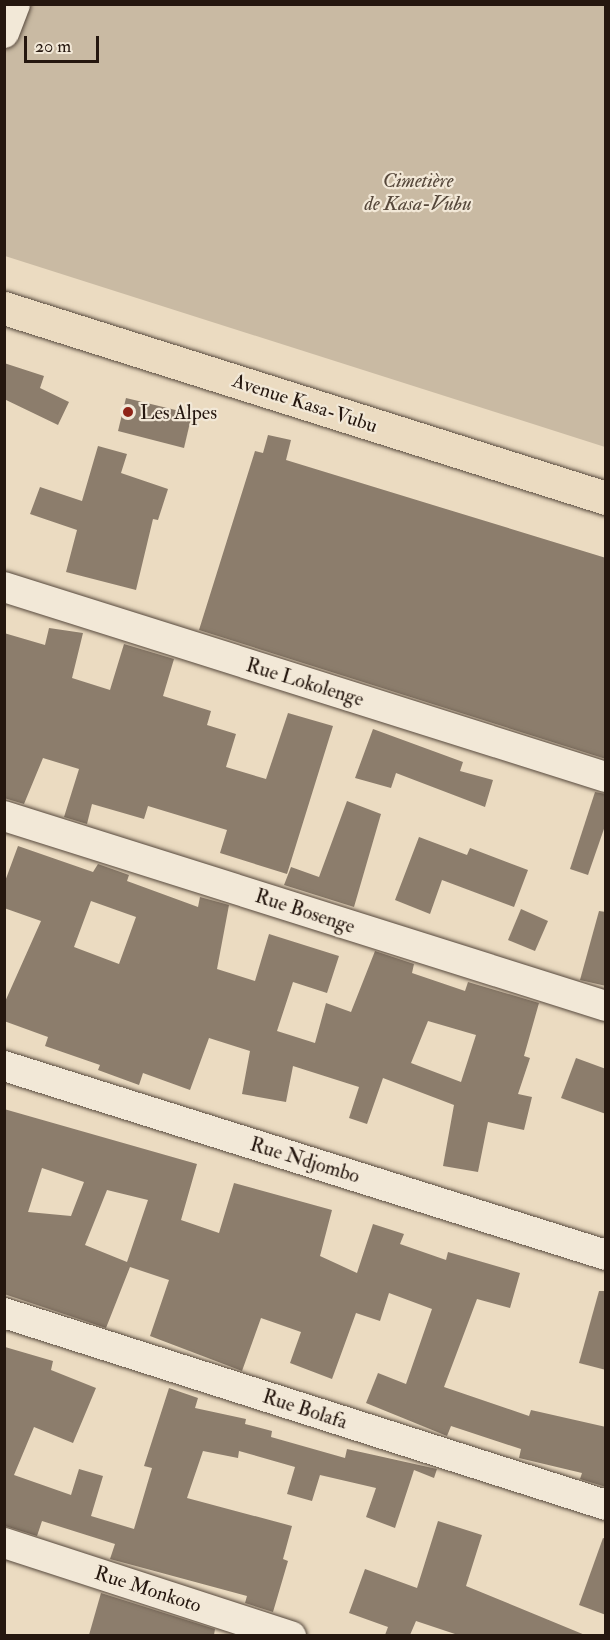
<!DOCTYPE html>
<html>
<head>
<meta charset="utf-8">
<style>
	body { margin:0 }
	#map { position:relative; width:610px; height:1640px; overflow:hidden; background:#ebdbc1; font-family:"IM FELL Double Pica",serif }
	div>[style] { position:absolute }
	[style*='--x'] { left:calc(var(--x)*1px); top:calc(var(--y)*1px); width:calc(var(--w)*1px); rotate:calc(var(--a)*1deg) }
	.green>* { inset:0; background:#c9baa3 }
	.building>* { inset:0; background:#8c7d6c }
	.roads { filter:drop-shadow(0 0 2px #56483c) drop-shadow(0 0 2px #56483c) }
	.minor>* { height:30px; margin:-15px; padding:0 15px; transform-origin:15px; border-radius:15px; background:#f2e8d7 }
	.major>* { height:33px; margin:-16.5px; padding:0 16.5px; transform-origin:16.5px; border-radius:16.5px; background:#ebdbc1 }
	.dots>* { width:16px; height:16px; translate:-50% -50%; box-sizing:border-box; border:3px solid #f2e8d7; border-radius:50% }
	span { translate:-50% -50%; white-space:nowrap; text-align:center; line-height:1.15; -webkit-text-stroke:4.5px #f2e8d7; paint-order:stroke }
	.park-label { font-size:20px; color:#56483b; font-style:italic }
	.street-label { font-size:20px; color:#25170f }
	.poi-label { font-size:20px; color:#25170f }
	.left { translate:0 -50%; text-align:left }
	.frame { position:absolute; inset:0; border:6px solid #25170f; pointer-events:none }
	.scale { position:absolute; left:24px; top:36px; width:75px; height:27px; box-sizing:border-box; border:3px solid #25170f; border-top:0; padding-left:8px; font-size:18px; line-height:21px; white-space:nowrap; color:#25170f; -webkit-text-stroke:4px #f2e8d7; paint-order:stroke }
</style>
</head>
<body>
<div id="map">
	<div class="green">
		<div style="clip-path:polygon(5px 5px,605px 5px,605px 447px,5px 256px)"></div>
	</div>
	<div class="building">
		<div style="clip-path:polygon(4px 363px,44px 376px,40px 388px,69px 402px,58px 425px,4px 399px)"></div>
		<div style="clip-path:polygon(126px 398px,192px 414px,184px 448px,118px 431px)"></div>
		<div style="clip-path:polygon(268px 435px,291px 440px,286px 460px,606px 558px,606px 759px,199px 630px,255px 451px,263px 453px)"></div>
		<div style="clip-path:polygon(98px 446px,127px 454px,121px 473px,168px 489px,158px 520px,153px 519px,136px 590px,66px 572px,77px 530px,30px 514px,40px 487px,82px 501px)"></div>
		<div style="clip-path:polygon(49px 628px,83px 633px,72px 678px,110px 690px,124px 644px,174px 659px,163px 696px,211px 711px,207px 725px,236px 734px,226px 767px,266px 779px,288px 713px,333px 726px,287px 874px,220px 853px,227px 830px,148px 806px,144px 819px,92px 804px,87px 824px,64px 817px,79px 769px,43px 758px,24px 804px,4px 798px,4px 633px,45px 645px)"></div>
		<div style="clip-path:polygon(373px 729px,463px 762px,460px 771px,493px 780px,485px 807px,396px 773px,391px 788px,355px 778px)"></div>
		<div style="clip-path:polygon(595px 792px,606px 794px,606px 823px,588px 875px,570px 869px)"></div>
		<div style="clip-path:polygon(347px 801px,381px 814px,354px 907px,284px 885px,291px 867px,319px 877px)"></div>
		<div style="clip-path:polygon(419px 837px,467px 855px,470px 848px,528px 870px,514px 907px,442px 880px,430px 914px,395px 900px)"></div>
		<div style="clip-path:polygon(evenodd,18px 846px,93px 872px,98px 864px,129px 875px,127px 881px,198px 907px,200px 897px,229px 905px,217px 969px,255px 981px,269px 934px,339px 956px,327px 993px,293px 982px,277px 1031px,315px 1043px,326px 1003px,351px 1012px,375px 951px,414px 964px,412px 973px,465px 991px,468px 982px,539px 1003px,524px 1056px,530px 1058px,518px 1094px,532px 1097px,524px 1130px,488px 1122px,478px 1172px,443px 1166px,454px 1105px,383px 1078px,367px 1124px,349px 1118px,359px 1087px,293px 1066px,286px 1102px,242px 1094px,250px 1051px,209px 1038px,190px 1090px,143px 1073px,139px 1085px,98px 1070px,100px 1065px,45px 1046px,48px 1037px,4px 1021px,4px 1004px,41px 921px,4px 908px,4px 884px,18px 846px,91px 901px,136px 917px,119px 964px,74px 947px,91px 901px,18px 846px,428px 1021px,476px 1035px,461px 1082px,411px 1063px,428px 1021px)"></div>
		<div style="clip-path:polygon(521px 909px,548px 921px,535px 951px,508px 940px)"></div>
		<div style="clip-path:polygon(599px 911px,606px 912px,606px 986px,580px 980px)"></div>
		<div style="clip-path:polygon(576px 1058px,606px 1069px,606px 1114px,561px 1098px)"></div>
		<div style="clip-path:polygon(evenodd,4px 1109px,197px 1164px,181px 1220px,219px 1233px,234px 1183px,332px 1210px,320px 1256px,357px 1273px,373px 1224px,404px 1234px,400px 1244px,446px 1260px,448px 1252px,520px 1273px,510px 1308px,477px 1299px,444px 1387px,529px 1416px,531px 1410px,606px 1427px,606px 1487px,580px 1479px,582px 1473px,519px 1458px,521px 1449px,451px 1426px,447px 1436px,366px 1403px,378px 1373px,406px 1384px,432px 1309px,389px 1293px,380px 1321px,356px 1313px,332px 1379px,290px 1363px,301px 1332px,261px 1318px,242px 1371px,150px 1336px,169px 1280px,130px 1267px,106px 1328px,4px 1294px,4px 1109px,42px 1168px,84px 1182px,71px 1216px,28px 1212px,42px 1168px,4px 1109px,107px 1190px,148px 1200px,127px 1262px,85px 1245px,107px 1190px)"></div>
		<div style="clip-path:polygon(599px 1291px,606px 1291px,606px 1370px,579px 1363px)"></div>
		<div style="clip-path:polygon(5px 1347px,53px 1361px,51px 1370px,96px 1388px,73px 1443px,34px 1427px,14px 1475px,71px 1495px,79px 1469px,103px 1476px,91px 1516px,134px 1529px,152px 1468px,144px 1466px,169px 1388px,198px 1398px,195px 1408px,246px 1419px,245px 1424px,272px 1431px,271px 1437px,345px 1458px,347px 1449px,437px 1469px,434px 1478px,414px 1470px,395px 1528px,366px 1517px,376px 1488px,320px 1475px,312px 1501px,287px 1494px,295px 1467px,239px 1451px,238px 1458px,203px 1451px,187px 1498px,292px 1526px,283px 1559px,288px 1561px,273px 1612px,245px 1603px,247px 1596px,110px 1559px,115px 1544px,42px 1521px,37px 1536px,5px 1526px)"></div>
		<div style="clip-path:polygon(438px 1521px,482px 1535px,466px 1586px,585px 1635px,458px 1635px,416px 1621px,410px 1635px,385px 1635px,388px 1627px,349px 1613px,365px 1569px,417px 1588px)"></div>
		<div style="clip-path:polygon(603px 1538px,606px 1539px,606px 1615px,579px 1605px)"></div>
		<div style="clip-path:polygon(101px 1593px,215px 1629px,214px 1635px,89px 1635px)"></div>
	</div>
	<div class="roads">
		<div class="minor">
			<div style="--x:4;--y:33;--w:31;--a:-69"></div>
			<div style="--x:4;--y:587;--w:631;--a:17.52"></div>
			<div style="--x:4;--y:816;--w:631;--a:17.52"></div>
			<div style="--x:4;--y:1066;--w:631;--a:17.43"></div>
			<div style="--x:4;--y:1313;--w:632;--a:17.69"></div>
			<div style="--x:4;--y:1543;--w:302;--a:18"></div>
		</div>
		<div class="major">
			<div style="--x:4;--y:308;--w:631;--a:17.52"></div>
		</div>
	</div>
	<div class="dots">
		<div style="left:128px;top:412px;background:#8f2418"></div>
	</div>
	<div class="park-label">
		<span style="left:418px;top:192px">Cimetière<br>de Kasa-Vubu</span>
	</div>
	<div class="street-label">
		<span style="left:305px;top:403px;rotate:18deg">Avenue Kasa-Vubu</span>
		<span style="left:305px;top:682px;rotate:17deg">Rue Lokolenge</span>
		<span style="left:305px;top:911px;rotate:18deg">Rue Bosenge</span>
		<span style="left:305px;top:1160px;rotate:17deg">Rue Ndjombo</span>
		<span style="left:305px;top:1409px;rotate:18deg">Rue Bolafa</span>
		<span style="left:148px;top:1589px;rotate:18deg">Rue Monkoto</span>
	</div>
	<div class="poi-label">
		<span class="left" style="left:140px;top:412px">Les Alpes</span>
	</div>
	<div class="frame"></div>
	<div class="scale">20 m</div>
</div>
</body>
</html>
